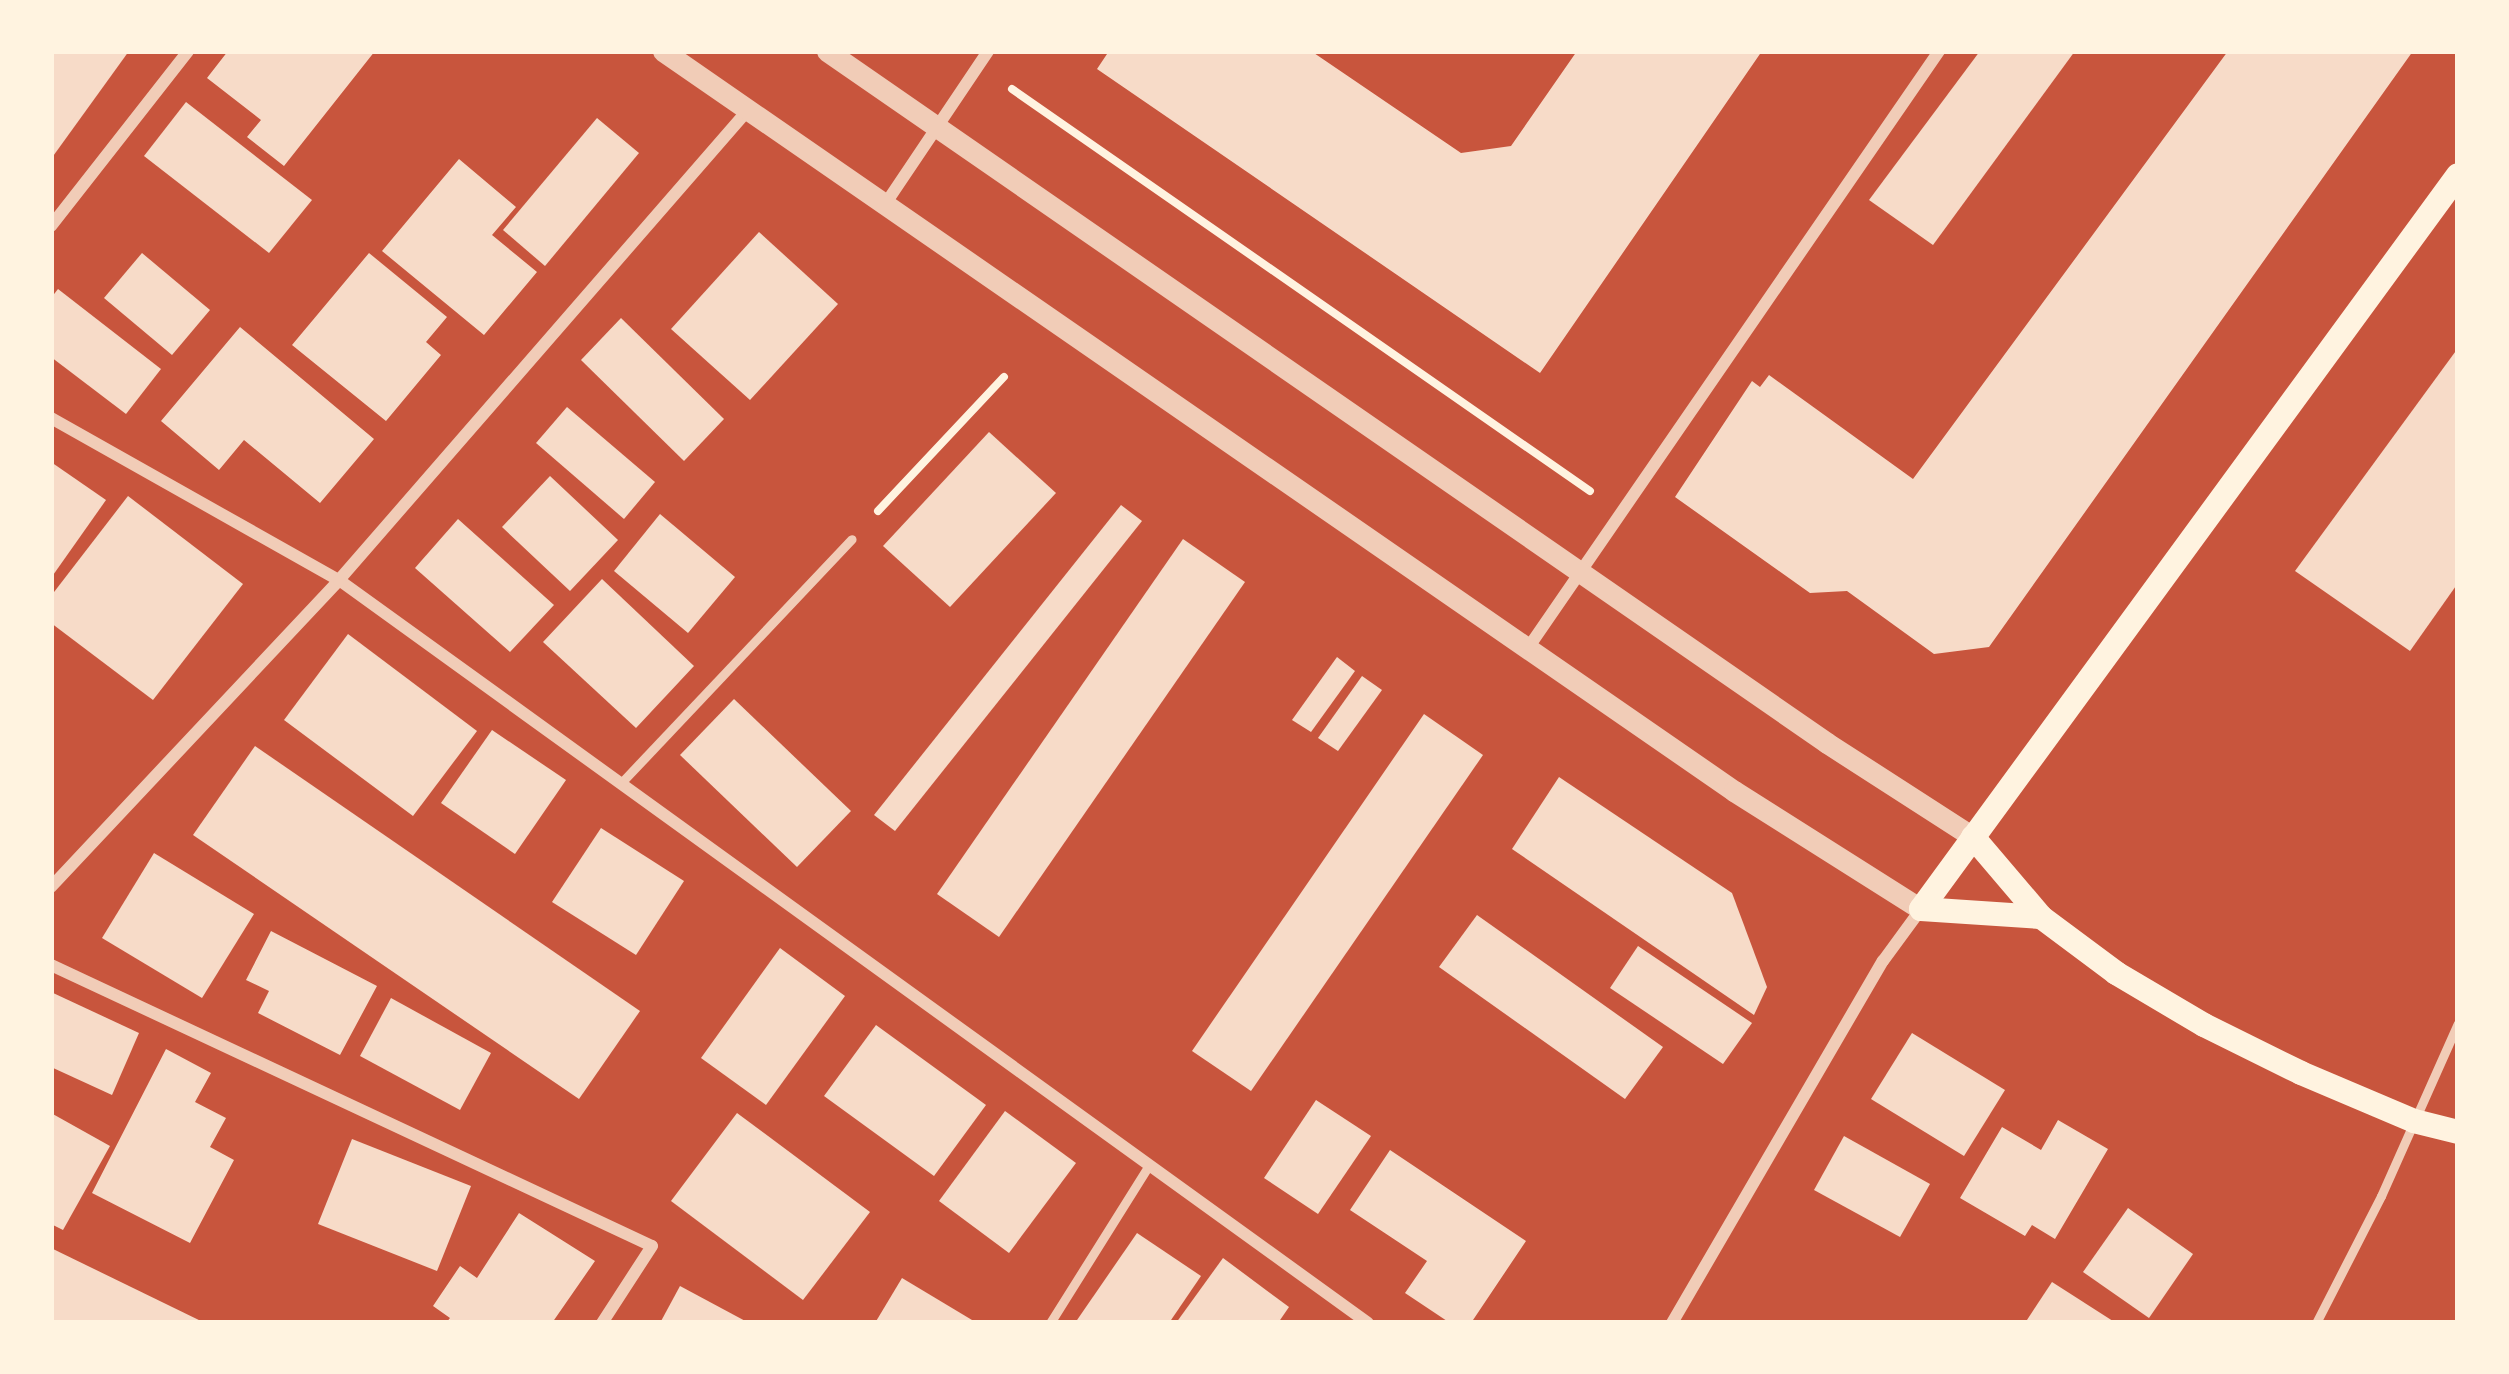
<!DOCTYPE html>
<html>
<head>
<meta charset="utf-8">
<style>
	body { margin:0 }
	#map { position:relative; width:2509px; height:1374px; overflow:hidden; background:#c8553d; font-family:"Crimson Pro",serif }
	div>[style] { position:absolute }
	[style*='--x'] { left:calc(var(--x)*1px); top:calc(var(--y)*1px); width:calc(var(--w)*1px); rotate:calc(var(--a)*1deg) }
	.building>* { inset:0; background:#f7dbc8 }
	.path>* { height:8px; margin:-4px; padding:0 4px; transform-origin:4px; border-radius:4px; background:#fff3e0 }
	.service>* { height:9px; margin:-4.5px; padding:0 4.5px; transform-origin:4.5px; border-radius:4.5px; background:#f1ccb7 }
	.minor>* { height:12px; margin:-6px; padding:0 6px; transform-origin:6px; border-radius:6px; background:#f1ccb7 }
	.tertiary>* { height:21px; margin:-10.5px; padding:0 10.5px; transform-origin:10.5px; border-radius:10.5px; background:#f1ccb7 }
	.secondary>* { height:24px; margin:-12px; padding:0 12px; transform-origin:12px; border-radius:12px; background:#fff3e0 }
	span { translate:-50% -50%; white-space:nowrap; text-align:center; line-height:1.15; -webkit-text-stroke:9px #fff3e0; paint-order:stroke }
	.frame { position:absolute; inset:0; border:54px solid #fff3e0; pointer-events:none }
</style>
</head>
<body>
<div id="map">
	<div class="building">
		<div style="clip-path:polygon(51px 51px,129px 51px,51px 159px)"></div>
		<div style="clip-path:polygon(228px 51px,375px 51px,284px 166px,247px 137px,261px 120px,207px 78px)"></div>
		<div style="clip-path:polygon(1109px 51px,1311px 51px,1461px 153px,1511px 146px,1577px 51px,1762px 51px,1540px 373px,1097px 69px)"></div>
		<div style="clip-path:polygon(1980px 51px,2075px 51px,1933px 245px,1869px 200px)"></div>
		<div style="clip-path:polygon(2228px 51px,2413px 51px,1989px 647px,1934px 654px,1847px 591px,1810px 593px,1675px 497px,1752px 381px,1760px 387px,1769px 375px,1913px 479px)"></div>
		<div style="clip-path:polygon(186px 102px,312px 200px,269px 253px,144px 156px)"></div>
		<div style="clip-path:polygon(597px 118px,639px 153px,545px 266px,503px 230px)"></div>
		<div style="clip-path:polygon(459px 159px,516px 207px,492px 235px,537px 272px,484px 335px,382px 251px)"></div>
		<div style="clip-path:polygon(759px 232px,838px 304px,750px 400px,671px 329px)"></div>
		<div style="clip-path:polygon(142px 253px,210px 310px,172px 355px,104px 298px)"></div>
		<div style="clip-path:polygon(369px 253px,447px 317px,426px 342px,441px 355px,386px 421px,292px 345px)"></div>
		<div style="clip-path:polygon(58px 289px,161px 369px,126px 414px,51px 357px,51px 298px)"></div>
		<div style="clip-path:polygon(621px 318px,724px 419px,684px 461px,581px 360px)"></div>
		<div style="clip-path:polygon(240px 327px,374px 439px,320px 503px,244px 440px,219px 470px,161px 421px)"></div>
		<div style="clip-path:polygon(2458px 348px,2458px 583px,2410px 651px,2295px 571px)"></div>
		<div style="clip-path:polygon(567px 407px,655px 482px,624px 519px,536px 443px)"></div>
		<div style="clip-path:polygon(989px 432px,1056px 493px,950px 607px,883px 546px)"></div>
		<div style="clip-path:polygon(51px 462px,106px 500px,51px 578px)"></div>
		<div style="clip-path:polygon(550px 476px,618px 540px,570px 591px,502px 527px)"></div>
		<div style="clip-path:polygon(128px 496px,243px 584px,153px 700px,51px 623px,51px 596px)"></div>
		<div style="clip-path:polygon(1121px 505px,1142px 521px,895px 831px,874px 815px)"></div>
		<div style="clip-path:polygon(660px 514px,735px 577px,688px 633px,614px 571px)"></div>
		<div style="clip-path:polygon(458px 519px,554px 605px,510px 652px,415px 568px)"></div>
		<div style="clip-path:polygon(1183px 539px,1245px 582px,999px 937px,937px 894px)"></div>
		<div style="clip-path:polygon(602px 579px,694px 666px,636px 728px,543px 642px)"></div>
		<div style="clip-path:polygon(348px 634px,477px 731px,413px 816px,284px 720px)"></div>
		<div style="clip-path:polygon(1337px 657px,1355px 671px,1311px 732px,1292px 720px)"></div>
		<div style="clip-path:polygon(1362px 676px,1382px 690px,1338px 751px,1318px 738px)"></div>
		<div style="clip-path:polygon(734px 699px,851px 811px,797px 867px,680px 755px)"></div>
		<div style="clip-path:polygon(1424px 714px,1483px 755px,1251px 1091px,1192px 1051px)"></div>
		<div style="clip-path:polygon(492px 730px,566px 780px,515px 854px,441px 803px)"></div>
		<div style="clip-path:polygon(255px 746px,640px 1011px,579px 1099px,193px 835px)"></div>
		<div style="clip-path:polygon(1559px 777px,1732px 893px,1767px 987px,1754px 1015px,1512px 849px)"></div>
		<div style="clip-path:polygon(601px 828px,684px 881px,636px 955px,552px 902px)"></div>
		<div style="clip-path:polygon(154px 853px,254px 914px,202px 998px,102px 938px)"></div>
		<div style="clip-path:polygon(1477px 915px,1663px 1047px,1625px 1099px,1439px 967px)"></div>
		<div style="clip-path:polygon(271px 931px,377px 986px,340px 1055px,258px 1013px,269px 991px,246px 980px)"></div>
		<div style="clip-path:polygon(1638px 946px,1752px 1023px,1723px 1064px,1610px 988px)"></div>
		<div style="clip-path:polygon(780px 948px,845px 996px,766px 1105px,701px 1058px)"></div>
		<div style="clip-path:polygon(51px 992px,139px 1033px,112px 1095px,51px 1067px)"></div>
		<div style="clip-path:polygon(391px 998px,491px 1053px,460px 1110px,360px 1056px)"></div>
		<div style="clip-path:polygon(876px 1025px,986px 1105px,934px 1176px,824px 1096px)"></div>
		<div style="clip-path:polygon(1912px 1033px,2005px 1090px,1964px 1156px,1871px 1099px)"></div>
		<div style="clip-path:polygon(166px 1049px,211px 1073px,195px 1102px,226px 1118px,210px 1147px,234px 1160px,190px 1243px,92px 1193px)"></div>
		<div style="clip-path:polygon(1316px 1100px,1371px 1136px,1318px 1214px,1264px 1178px)"></div>
		<div style="clip-path:polygon(1005px 1111px,1076px 1163px,1009px 1253px,939px 1201px)"></div>
		<div style="clip-path:polygon(51px 1113px,110px 1146px,63px 1230px,51px 1224px)"></div>
		<div style="clip-path:polygon(737px 1113px,870px 1212px,803px 1300px,671px 1201px)"></div>
		<div style="clip-path:polygon(2058px 1120px,2108px 1149px,2055px 1239px,2032px 1225px,2025px 1236px,1960px 1198px,2002px 1127px,2041px 1150px)"></div>
		<div style="clip-path:polygon(1844px 1136px,1930px 1184px,1900px 1237px,1814px 1190px)"></div>
		<div style="clip-path:polygon(352px 1139px,471px 1186px,437px 1271px,318px 1224px)"></div>
		<div style="clip-path:polygon(1390px 1150px,1526px 1241px,1471px 1323px,1450px 1323px,1405px 1293px,1427px 1261px,1350px 1210px)"></div>
		<div style="clip-path:polygon(2128px 1208px,2193px 1254px,2149px 1318px,2083px 1272px)"></div>
		<div style="clip-path:polygon(519px 1213px,595px 1261px,552px 1323px,446px 1323px,450px 1318px,433px 1306px,460px 1266px,477px 1278px)"></div>
		<div style="clip-path:polygon(1137px 1233px,1201px 1276px,1169px 1323px,1075px 1323px)"></div>
		<div style="clip-path:polygon(51px 1248px,205px 1323px,51px 1323px)"></div>
		<div style="clip-path:polygon(1223px 1258px,1289px 1307px,1278px 1323px,1176px 1323px)"></div>
		<div style="clip-path:polygon(902px 1278px,977px 1323px,875px 1323px)"></div>
		<div style="clip-path:polygon(2052px 1282px,2116px 1323px,2025px 1323px)"></div>
		<div style="clip-path:polygon(680px 1286px,749px 1323px,660px 1323px)"></div>
	</div>
	<div class="path">
		<div style="--x:1012;--y:89;--w:704;--a:34.82"></div>
		<div style="--x:878;--y:511;--w:184;--a:-46.8"></div>
	</div>
	<div class="service">
		<div style="--x:620;--y:784;--w:337;--a:-46.6"></div>
		<div style="--x:1050;--y:1323;--w:186;--a:-57.9"></div>
		<div style="--x:2316;--y:1323;--w:143;--a:-62.9"></div>
		<div style="--x:2381;--y:1196;--w:189;--a:-66"></div>
	</div>
	<div class="minor">
		<div style="--x:886;--y:203;--w:183;--a:-56.1"></div>
		<div style="--x:51;--y:226;--w:222;--a:-51.9"></div>
		<div style="--x:51;--y:418;--w:330;--a:29.4"></div>
		<div style="--x:339;--y:580;--w:1269;--a:35.83"></div>
		<div style="--x:1528;--y:648;--w:725;--a:-55.45"></div>
		<div style="--x:51;--y:887;--w:421;--a:-46.8"></div>
		<div style="--x:339;--y:580;--w:623;--a:-48.97"></div>
		<div style="--x:51;--y:965;--w:663;--a:25.06"></div>
		<div style="--x:652;--y:1246;--w:92;--a:123"></div>
		<div style="--x:1672;--y:1323;--w:419;--a:-59.8"></div>
		<div style="--x:1883;--y:961;--w:64;--a:-53.8"></div>
	</div>
	<div class="tertiary">
		<div style="--x:663;--y:51;--w:1302;--a:34.64"></div>
		<div style="--x:1734;--y:791;--w:221;--a:32.3"></div>
		<div style="--x:827;--y:51;--w:1216;--a:34.68"></div>
		<div style="--x:1827;--y:743;--w:174;--a:32.8"></div>
	</div>
	<div class="secondary">
		<div style="--x:1973;--y:837;--w:105;--a:49.6"></div>
		<div style="--x:2041;--y:917;--w:94;--a:36.7"></div>
		<div style="--x:2116;--y:973;--w:102;--a:30.6"></div>
		<div style="--x:2204;--y:1025;--w:108;--a:26.3"></div>
		<div style="--x:2301;--y:1073;--w:123;--a:23"></div>
		<div style="--x:2414;--y:1121;--w:45;--a:14"></div>
		<div style="--x:1921;--y:909;--w:909;--a:-53.81"></div>
		<div style="--x:1921;--y:909;--w:120;--a:3.8"></div>
	</div>
	<div class="frame"></div>
</div>
</body>
</html>
